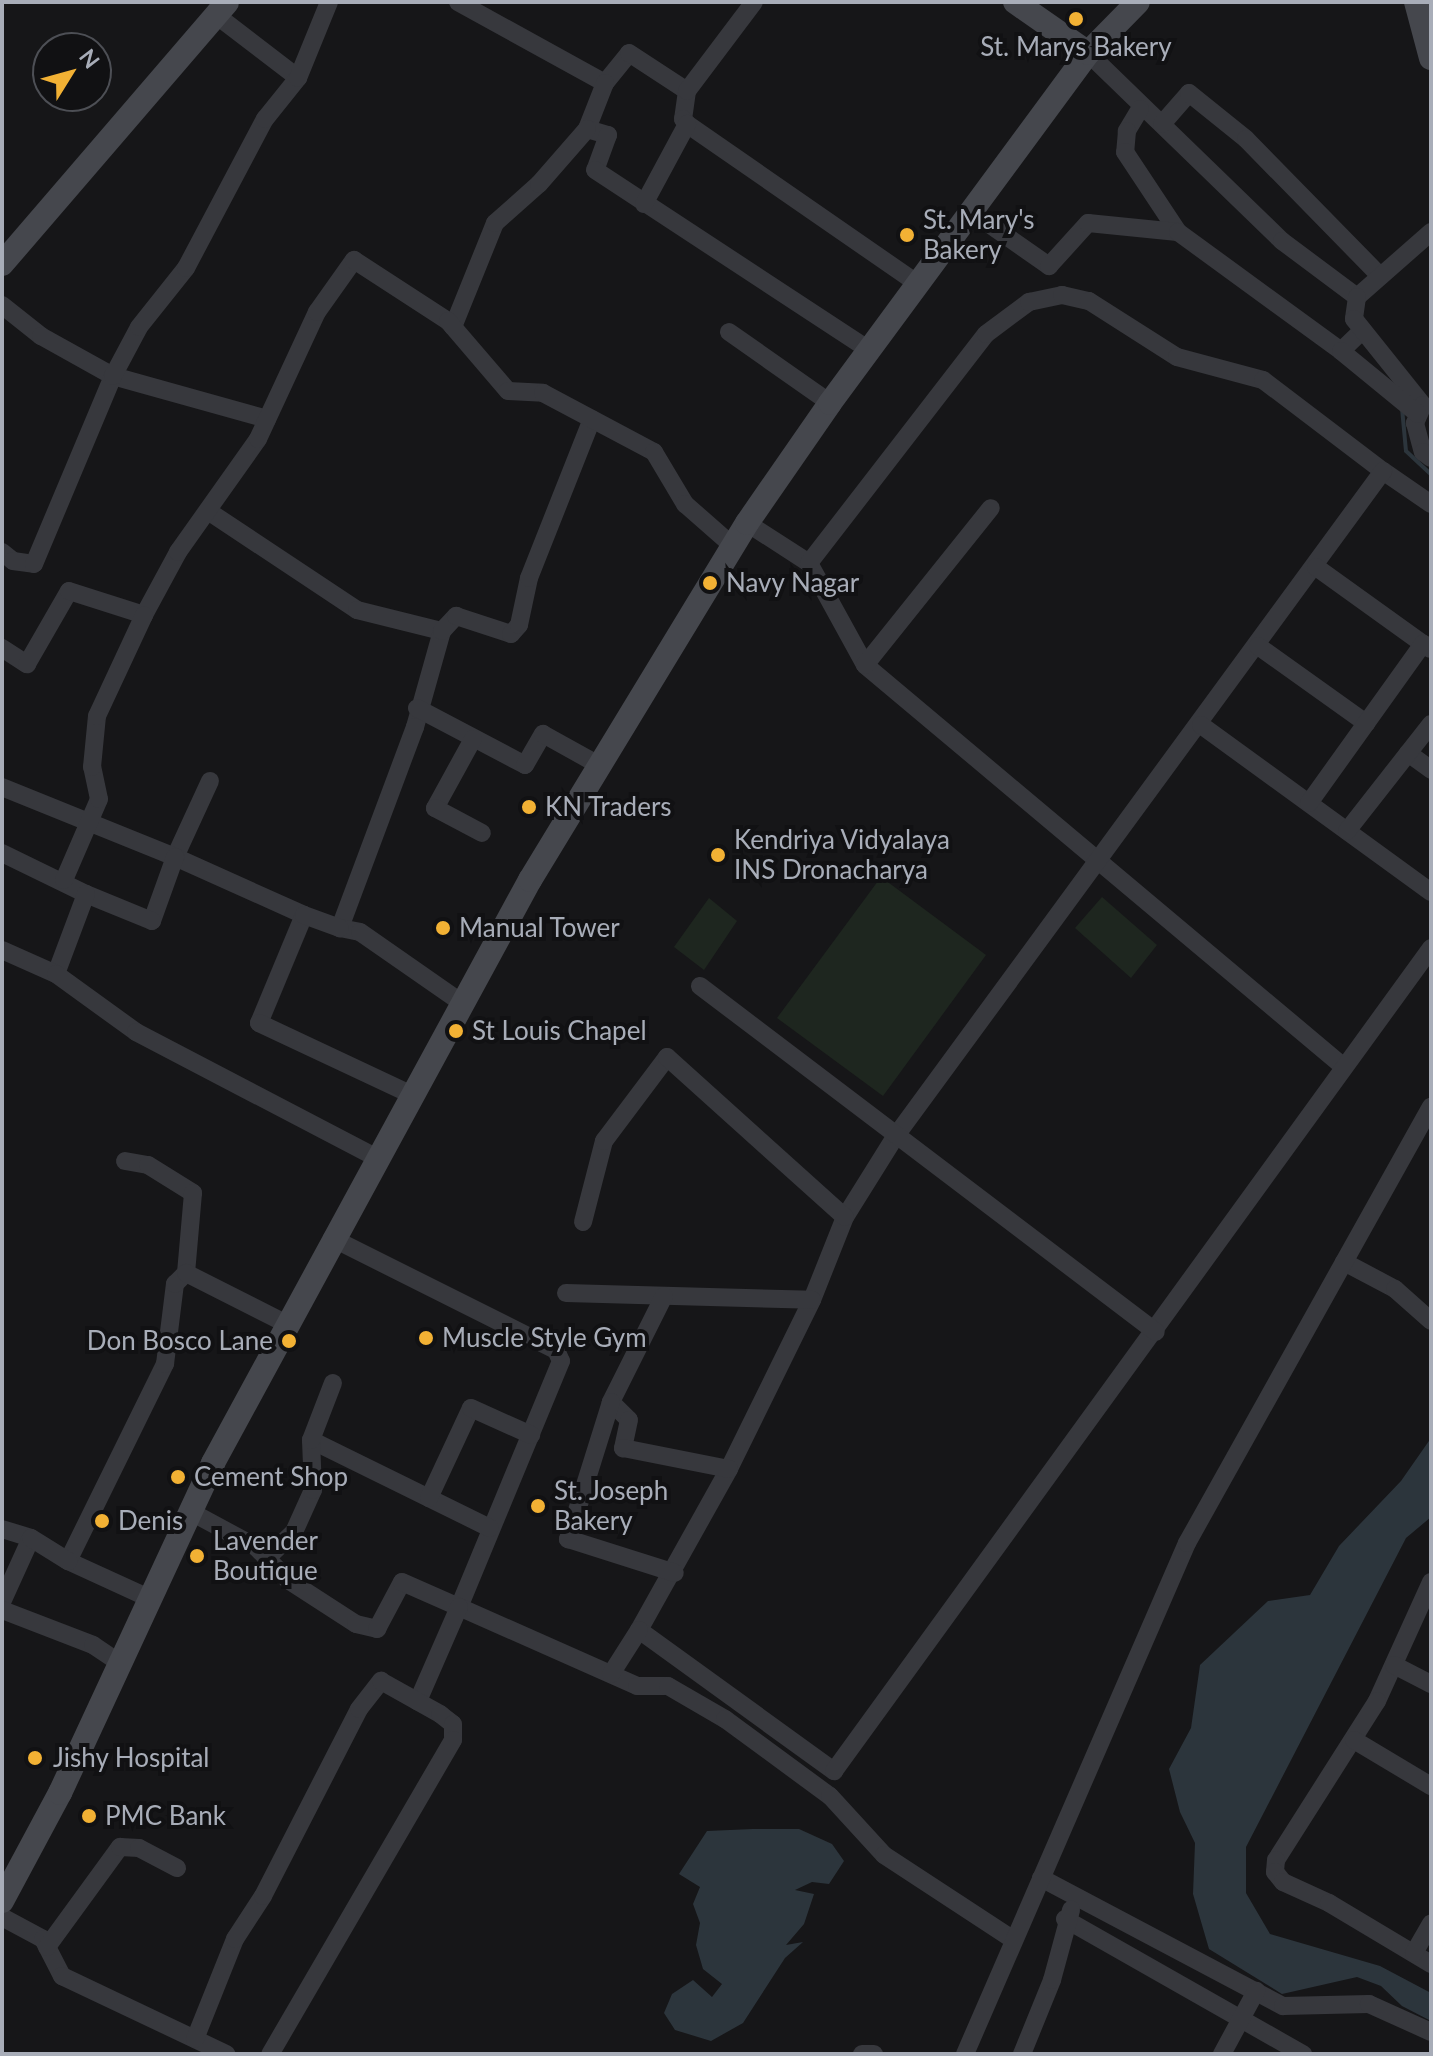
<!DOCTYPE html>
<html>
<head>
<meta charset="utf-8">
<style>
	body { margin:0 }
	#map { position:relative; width:1433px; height:2056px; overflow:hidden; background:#161618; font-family:Lato,sans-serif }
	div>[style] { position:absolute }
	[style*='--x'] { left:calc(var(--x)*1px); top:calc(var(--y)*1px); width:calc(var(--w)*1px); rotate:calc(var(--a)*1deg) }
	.green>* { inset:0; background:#1e261f }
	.water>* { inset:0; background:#2c353c }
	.stream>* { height:4px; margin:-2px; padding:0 2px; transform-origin:2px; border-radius:2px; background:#2c353c }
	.street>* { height:18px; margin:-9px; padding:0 9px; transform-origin:9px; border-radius:9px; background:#37383d }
	.secondary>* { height:24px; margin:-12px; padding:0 12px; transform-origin:12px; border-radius:12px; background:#45474d }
	.dots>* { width:22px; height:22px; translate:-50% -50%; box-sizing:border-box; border:4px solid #111113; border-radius:50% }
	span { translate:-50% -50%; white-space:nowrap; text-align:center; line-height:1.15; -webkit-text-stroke:8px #111113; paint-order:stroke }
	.poi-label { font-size:26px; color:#a8adb8 }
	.left { translate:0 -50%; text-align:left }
	.right { translate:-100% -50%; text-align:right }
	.frame { position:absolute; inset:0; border:4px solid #a8adb8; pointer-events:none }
	.north { position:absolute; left:32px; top:32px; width:80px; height:80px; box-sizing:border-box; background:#111113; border:2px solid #4d4f55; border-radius:50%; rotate:53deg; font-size:22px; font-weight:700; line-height:32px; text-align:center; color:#a8adb8 }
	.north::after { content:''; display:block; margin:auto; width:28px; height:36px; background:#f2b134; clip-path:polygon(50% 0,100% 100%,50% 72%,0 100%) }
</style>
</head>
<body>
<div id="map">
	<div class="green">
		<div style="clip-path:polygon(881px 877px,986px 955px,883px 1096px,777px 1018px)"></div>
		<div style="clip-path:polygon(1102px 897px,1157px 945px,1131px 978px,1075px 928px)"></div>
		<div style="clip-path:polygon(709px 898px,737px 921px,704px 970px,674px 947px)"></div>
	</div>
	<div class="water">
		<div style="clip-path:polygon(1431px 1438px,1431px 1517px,1406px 1538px,1246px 1847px,1246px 1893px,1270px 1934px,1380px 1966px,1431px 1993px,1431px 2021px,1402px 2006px,1381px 1986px,1357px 1977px,1282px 1994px,1209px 1949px,1193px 1894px,1195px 1843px,1180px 1812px,1169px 1769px,1191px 1728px,1200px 1665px,1268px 1601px,1310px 1595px,1339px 1546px,1401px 1481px)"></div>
		<div style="clip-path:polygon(753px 1829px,799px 1829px,832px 1844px,844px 1861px,829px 1884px,812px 1882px,795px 1890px,814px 1894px,804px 1924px,786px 1945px,803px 1942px,785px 1958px,743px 2023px,711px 2041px,675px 2030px,664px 2013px,672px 1994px,693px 1980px,712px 1997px,722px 1984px,703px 1969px,696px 1945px,700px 1923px,693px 1904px,700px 1887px,679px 1874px,707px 1831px)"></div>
	</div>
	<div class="stream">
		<div style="--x:1402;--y:408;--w:43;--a:84.7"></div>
		<div style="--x:1406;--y:451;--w:34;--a:43"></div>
	</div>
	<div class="street">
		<div style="--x:458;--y:2;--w:168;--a:28.9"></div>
		<div style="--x:605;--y:83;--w:38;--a:-51"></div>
		<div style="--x:629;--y:53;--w:69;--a:33.2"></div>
		<div style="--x:687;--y:91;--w:28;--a:98"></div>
		<div style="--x:683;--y:119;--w:6;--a:51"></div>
		<div style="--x:687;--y:124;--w:277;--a:34.7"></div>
		<div style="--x:216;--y:15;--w:103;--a:37.5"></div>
		<div style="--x:1088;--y:53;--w:270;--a:44.1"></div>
		<div style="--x:1282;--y:241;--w:94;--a:36.7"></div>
		<div style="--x:605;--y:83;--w:49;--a:111.4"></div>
		<div style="--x:587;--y:129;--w:22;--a:16"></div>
		<div style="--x:608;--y:135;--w:37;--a:110"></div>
		<div style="--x:595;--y:170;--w:328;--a:33.3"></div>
		<div style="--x:687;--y:91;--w:111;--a:-53"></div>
		<div style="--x:1140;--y:109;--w:26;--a:121"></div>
		<div style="--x:1127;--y:131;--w:21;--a:95"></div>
		<div style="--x:1125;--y:152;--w:96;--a:56.5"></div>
		<div style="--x:1162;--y:124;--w:41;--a:-48.9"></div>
		<div style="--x:1189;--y:93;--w:73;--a:38.9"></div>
		<div style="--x:1246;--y:139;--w:192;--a:45.6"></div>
		<div style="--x:644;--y:204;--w:91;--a:-61.7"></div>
		<div style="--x:969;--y:210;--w:98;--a:35"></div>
		<div style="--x:1049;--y:266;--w:58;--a:-47.8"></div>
		<div style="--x:1088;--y:223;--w:90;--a:5.7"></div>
		<div style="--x:1178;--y:232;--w:202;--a:36.1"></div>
		<div style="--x:1341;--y:351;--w:30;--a:-44"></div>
		<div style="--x:1431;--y:232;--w:98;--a:138.7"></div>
		<div style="--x:1357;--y:297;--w:22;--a:98"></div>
		<div style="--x:1354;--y:319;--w:110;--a:51.3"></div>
		<div style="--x:1423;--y:405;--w:20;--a:114"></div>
		<div style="--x:1415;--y:423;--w:30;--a:75"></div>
		<div style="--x:1423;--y:452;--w:10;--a:37"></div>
		<div style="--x:2;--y:305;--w:50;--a:38.5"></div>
		<div style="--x:41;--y:336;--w:82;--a:29.1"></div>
		<div style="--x:113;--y:376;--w:160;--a:15.6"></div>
		<div style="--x:453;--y:327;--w:112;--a:-68"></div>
		<div style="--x:495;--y:223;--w:59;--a:-41.6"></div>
		<div style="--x:539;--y:184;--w:73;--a:-48.9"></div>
		<div style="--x:729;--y:332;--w:123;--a:35.1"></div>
		<div style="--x:1341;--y:351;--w:99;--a:39.3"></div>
		<div style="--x:1383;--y:471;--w:58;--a:34.5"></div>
		<div style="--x:208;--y:511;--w:179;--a:33.6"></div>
		<div style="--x:357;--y:610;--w:88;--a:13.9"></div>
		<div style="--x:442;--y:631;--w:100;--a:105.7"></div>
		<div style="--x:415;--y:727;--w:215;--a:110.5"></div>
		<div style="--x:340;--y:928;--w:20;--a:11"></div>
		<div style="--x:360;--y:932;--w:124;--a:34.8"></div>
		<div style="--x:747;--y:523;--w:74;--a:32.8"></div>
		<div style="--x:809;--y:563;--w:116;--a:61.2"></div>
		<div style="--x:865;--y:665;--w:625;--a:40.01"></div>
		<div style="--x:2;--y:552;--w:14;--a:39"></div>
		<div style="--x:13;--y:561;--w:21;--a:8"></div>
		<div style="--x:34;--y:564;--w:204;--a:-67.2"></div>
		<div style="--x:113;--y:376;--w:55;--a:-62"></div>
		<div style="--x:139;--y:327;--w:75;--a:-51.5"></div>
		<div style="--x:186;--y:268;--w:169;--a:-62.1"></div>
		<div style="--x:265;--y:119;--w:53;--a:-51.2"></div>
		<div style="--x:298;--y:78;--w:82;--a:-67.8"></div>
		<div style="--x:809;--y:563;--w:289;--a:-52.3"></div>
		<div style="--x:986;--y:334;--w:54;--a:-36.7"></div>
		<div style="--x:1029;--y:302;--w:34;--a:-12"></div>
		<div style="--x:1062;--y:295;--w:28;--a:13"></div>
		<div style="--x:1089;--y:301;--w:104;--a:32.5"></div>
		<div style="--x:1177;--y:357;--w:89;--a:15"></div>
		<div style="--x:1263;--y:380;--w:151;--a:37.2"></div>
		<div style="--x:1383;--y:471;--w:826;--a:126.23"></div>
		<div style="--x:895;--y:1137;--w:94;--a:122"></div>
		<div style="--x:845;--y:1217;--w:89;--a:111.7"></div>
		<div style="--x:812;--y:1300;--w:188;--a:116.2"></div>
		<div style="--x:729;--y:1469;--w:184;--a:119.2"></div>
		<div style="--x:639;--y:1630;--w:241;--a:35.9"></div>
		<div style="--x:834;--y:1771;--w:1017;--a:-54.04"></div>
		<div style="--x:1316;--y:567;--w:140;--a:35.7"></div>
		<div style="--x:442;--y:631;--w:21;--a:-47"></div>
		<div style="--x:456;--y:616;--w:58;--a:18.1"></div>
		<div style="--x:511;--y:634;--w:12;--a:-48"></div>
		<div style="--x:519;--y:625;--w:48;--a:-78"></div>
		<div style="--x:529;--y:578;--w:171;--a:-68.4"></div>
		<div style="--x:1258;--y:646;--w:133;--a:35.5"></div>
		<div style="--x:2;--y:648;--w:30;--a:33"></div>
		<div style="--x:27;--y:664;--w:84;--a:-60.1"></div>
		<div style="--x:69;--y:591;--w:79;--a:17.7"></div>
		<div style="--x:144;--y:615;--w:72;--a:-61.6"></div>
		<div style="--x:178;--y:552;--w:138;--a:-54.7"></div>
		<div style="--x:258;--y:439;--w:140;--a:-65.1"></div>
		<div style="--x:317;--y:312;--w:64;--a:-54.6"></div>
		<div style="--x:354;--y:260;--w:112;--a:33"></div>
		<div style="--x:448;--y:321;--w:92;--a:49.4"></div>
		<div style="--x:508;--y:391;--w:35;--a:3"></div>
		<div style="--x:543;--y:393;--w:126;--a:28"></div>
		<div style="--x:654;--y:452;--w:61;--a:59.2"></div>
		<div style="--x:685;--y:504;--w:64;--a:41.2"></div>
		<div style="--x:865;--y:665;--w:201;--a:-51.3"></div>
		<div style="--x:417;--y:708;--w:122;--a:27.8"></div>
		<div style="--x:525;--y:765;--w:36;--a:-60"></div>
		<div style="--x:543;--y:734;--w:64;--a:29"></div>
		<div style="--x:1201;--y:725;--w:284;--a:36"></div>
		<div style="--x:473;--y:739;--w:79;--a:118.8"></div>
		<div style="--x:435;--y:808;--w:53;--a:28"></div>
		<div style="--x:1408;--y:753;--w:29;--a:36"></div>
		<div style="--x:210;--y:781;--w:84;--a:114.7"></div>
		<div style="--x:175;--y:857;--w:141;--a:24.2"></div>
		<div style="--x:304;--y:915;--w:117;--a:112.6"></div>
		<div style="--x:259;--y:1023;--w:169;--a:25.2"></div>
		<div style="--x:2;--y:787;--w:187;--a:22"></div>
		<div style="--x:175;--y:857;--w:68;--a:109.8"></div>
		<div style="--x:152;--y:921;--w:71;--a:-157.8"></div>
		<div style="--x:1309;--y:803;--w:196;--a:-54.4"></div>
		<div style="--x:1347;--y:831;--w:136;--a:-51.9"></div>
		<div style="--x:2;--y:853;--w:93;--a:26"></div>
		<div style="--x:86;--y:894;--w:85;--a:110.6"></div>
		<div style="--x:64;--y:880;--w:88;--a:-66.6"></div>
		<div style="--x:99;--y:799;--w:33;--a:-102"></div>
		<div style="--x:92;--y:767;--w:51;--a:-84.4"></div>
		<div style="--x:97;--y:716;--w:111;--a:-65"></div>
		<div style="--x:304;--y:915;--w:38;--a:20"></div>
		<div style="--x:2;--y:950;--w:59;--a:24"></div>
		<div style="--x:56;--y:974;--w:99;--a:35.9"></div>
		<div style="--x:136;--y:1032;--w:270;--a:27.6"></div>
		<div style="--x:700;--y:986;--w:572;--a:37.19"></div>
		<div style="--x:125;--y:1161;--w:23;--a:10"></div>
		<div style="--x:148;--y:1165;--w:53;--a:31.9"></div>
		<div style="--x:193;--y:1193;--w:80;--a:95"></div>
		<div style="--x:583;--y:1222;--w:84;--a:-75.5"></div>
		<div style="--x:604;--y:1141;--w:105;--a:-53.1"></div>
		<div style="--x:667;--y:1057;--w:239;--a:42"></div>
		<div style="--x:332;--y:1238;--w:250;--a:26.6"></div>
		<div style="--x:556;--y:1350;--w:12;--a:66"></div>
		<div style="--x:561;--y:1361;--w:266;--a:112.5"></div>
		<div style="--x:459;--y:1607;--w:195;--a:23.9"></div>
		<div style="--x:637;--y:1686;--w:31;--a:0"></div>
		<div style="--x:668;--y:1686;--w:66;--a:30.1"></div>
		<div style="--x:725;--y:1719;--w:130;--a:36.3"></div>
		<div style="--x:830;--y:1796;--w:80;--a:47.5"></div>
		<div style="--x:884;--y:1855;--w:155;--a:33.2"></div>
		<div style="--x:1344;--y:1262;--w:58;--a:27.9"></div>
		<div style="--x:1395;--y:1289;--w:48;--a:41.6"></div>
		<div style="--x:566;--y:1293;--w:246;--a:1.6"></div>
		<div style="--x:664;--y:1296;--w:119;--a:116.6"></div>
		<div style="--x:611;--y:1402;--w:25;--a:45"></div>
		<div style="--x:629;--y:1420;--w:29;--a:102"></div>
		<div style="--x:623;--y:1448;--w:108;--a:11.2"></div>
		<div style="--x:611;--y:1402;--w:144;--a:107.4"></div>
		<div style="--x:568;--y:1539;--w:112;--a:17.6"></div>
		<div style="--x:311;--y:1440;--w:199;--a:26.2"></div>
		<div style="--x:429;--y:1498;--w:99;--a:-65"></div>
		<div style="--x:471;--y:1408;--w:66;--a:24.2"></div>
		<div style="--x:191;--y:1512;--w:74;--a:28.3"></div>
		<div style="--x:256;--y:1547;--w:46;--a:45.9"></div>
		<div style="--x:288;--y:1580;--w:81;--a:32.9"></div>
		<div style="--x:356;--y:1624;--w:22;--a:13"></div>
		<div style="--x:377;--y:1629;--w:53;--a:-62"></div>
		<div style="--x:402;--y:1582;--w:62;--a:23.7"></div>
		<div style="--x:459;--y:1607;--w:103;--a:113.6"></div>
		<div style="--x:2;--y:1529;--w:30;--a:17"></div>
		<div style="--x:267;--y:1558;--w:37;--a:-44"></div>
		<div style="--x:294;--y:1532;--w:46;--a:-65.7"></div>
		<div style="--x:313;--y:1490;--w:50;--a:-92.3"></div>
		<div style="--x:311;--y:1440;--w:61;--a:-68.9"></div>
		<div style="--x:1431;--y:1582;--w:131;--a:114.4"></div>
		<div style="--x:1377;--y:1701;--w:188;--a:122.4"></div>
		<div style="--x:1276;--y:1860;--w:12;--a:95"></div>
		<div style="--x:1275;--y:1872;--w:13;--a:51"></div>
		<div style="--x:1283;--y:1882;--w:51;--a:24.5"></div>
		<div style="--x:1329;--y:1903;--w:119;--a:30.9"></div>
		<div style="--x:151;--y:1599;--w:91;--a:-155.4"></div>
		<div style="--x:68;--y:1561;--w:220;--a:-63.8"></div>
		<div style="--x:165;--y:1364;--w:81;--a:-82.9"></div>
		<div style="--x:175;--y:1284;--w:16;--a:-45"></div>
		<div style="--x:186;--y:1273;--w:113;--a:26.8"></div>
		<div style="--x:2;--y:1602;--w:70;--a:-65.6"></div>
		<div style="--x:31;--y:1538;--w:44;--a:31.9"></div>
		<div style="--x:2;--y:1610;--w:97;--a:21"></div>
		<div style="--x:93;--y:1645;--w:32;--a:34"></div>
		<div style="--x:1394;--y:1665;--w:42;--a:27.2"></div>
		<div style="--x:611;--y:1674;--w:52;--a:-57.5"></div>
		<div style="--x:1354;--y:1740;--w:90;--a:30.9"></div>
		<div style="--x:1041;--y:1878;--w:274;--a:27.9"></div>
		<div style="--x:1283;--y:2006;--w:86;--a:-1.3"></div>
		<div style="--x:1369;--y:2004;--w:68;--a:24.3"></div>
		<div style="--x:2;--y:1917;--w:47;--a:28.2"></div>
		<div style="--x:43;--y:1939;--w:42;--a:62.8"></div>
		<div style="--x:62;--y:1976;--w:182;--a:25.4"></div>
		<div style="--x:1065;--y:1919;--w:274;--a:29.6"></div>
		<div style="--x:47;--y:1947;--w:124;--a:-53.9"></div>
		<div style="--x:120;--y:1847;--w:19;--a:3"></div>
		<div style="--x:139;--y:1848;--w:43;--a:27.8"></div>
		<div style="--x:1414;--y:1953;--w:34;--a:-60"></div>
		<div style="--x:195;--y:2039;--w:108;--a:-68.2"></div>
		<div style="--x:235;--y:1939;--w:51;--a:-56.9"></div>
		<div style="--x:263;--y:1896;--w:210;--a:-62.8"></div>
		<div style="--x:359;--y:1709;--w:36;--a:-52"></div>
		<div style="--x:381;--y:1681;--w:68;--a:29.2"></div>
		<div style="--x:440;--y:1714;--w:16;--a:38"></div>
		<div style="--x:453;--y:1724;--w:16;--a:90"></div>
		<div style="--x:453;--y:1740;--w:363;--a:120.2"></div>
		<div style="--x:862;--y:2054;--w:12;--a:0"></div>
		<div style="--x:965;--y:2054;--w:557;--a:-66.52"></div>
		<div style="--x:1187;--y:1543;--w:500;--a:-60.8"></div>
		<div style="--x:1022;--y:2054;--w:80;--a:-67.9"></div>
		<div style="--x:1052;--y:1980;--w:73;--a:-74.8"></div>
		<div style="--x:1222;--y:2054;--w:72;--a:-61.6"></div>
	</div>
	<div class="secondary">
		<div style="--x:1015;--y:2;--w:89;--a:34.9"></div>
		<div style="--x:1416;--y:2;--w:58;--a:75"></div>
		<div style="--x:2;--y:264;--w:345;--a:-49.3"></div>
		<div style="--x:2;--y:1901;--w:123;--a:-61.8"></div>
		<div style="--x:60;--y:1793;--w:364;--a:-65.1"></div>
		<div style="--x:213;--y:1463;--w:664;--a:-61.47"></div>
		<div style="--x:530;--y:880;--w:418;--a:-58.7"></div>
		<div style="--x:747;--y:523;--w:146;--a:-55.3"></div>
		<div style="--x:830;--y:403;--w:435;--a:-53.6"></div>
		<div style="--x:1088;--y:53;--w:71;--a:-45.6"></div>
	</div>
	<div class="dots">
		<div style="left:1076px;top:19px;background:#f2b134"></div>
		<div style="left:907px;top:235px;background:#f2b134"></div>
		<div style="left:710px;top:583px;background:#f2b134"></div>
		<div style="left:529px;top:807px;background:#f2b134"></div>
		<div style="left:718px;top:855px;background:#f2b134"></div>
		<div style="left:443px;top:928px;background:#f2b134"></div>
		<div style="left:456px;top:1031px;background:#f2b134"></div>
		<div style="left:426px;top:1338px;background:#f2b134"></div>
		<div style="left:289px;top:1341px;background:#f2b134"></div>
		<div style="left:178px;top:1477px;background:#f2b134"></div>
		<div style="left:538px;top:1506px;background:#f2b134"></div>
		<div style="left:102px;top:1521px;background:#f2b134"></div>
		<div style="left:197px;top:1556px;background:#f2b134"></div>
		<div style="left:35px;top:1758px;background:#f2b134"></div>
		<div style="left:89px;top:1816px;background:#f2b134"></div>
	</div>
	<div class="poi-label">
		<span style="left:1076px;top:47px">St. Marys Bakery</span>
		<span class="left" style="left:923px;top:235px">St. Mary's<br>Bakery</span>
		<span class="left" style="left:726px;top:583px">Navy Nagar</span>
		<span class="left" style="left:545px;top:807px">KN Traders</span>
		<span class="left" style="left:734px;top:855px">Kendriya Vidyalaya<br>INS Dronacharya</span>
		<span class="left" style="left:459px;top:928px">Manual Tower</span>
		<span class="left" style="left:472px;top:1031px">St Louis Chapel</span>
		<span class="left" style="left:442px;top:1338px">Muscle Style Gym</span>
		<span class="right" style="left:273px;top:1341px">Don Bosco Lane</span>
		<span class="left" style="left:194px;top:1477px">Cement Shop</span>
		<span class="left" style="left:554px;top:1506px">St. Joseph<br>Bakery</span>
		<span class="left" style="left:118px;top:1521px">Denis</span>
		<span class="left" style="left:213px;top:1556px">Lavender<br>Boutique</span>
		<span class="left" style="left:53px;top:1758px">Jishy Hospital</span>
		<span class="left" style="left:105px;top:1816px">PMC Bank</span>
	</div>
	<div class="frame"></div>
	<div class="north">N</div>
</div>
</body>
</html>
